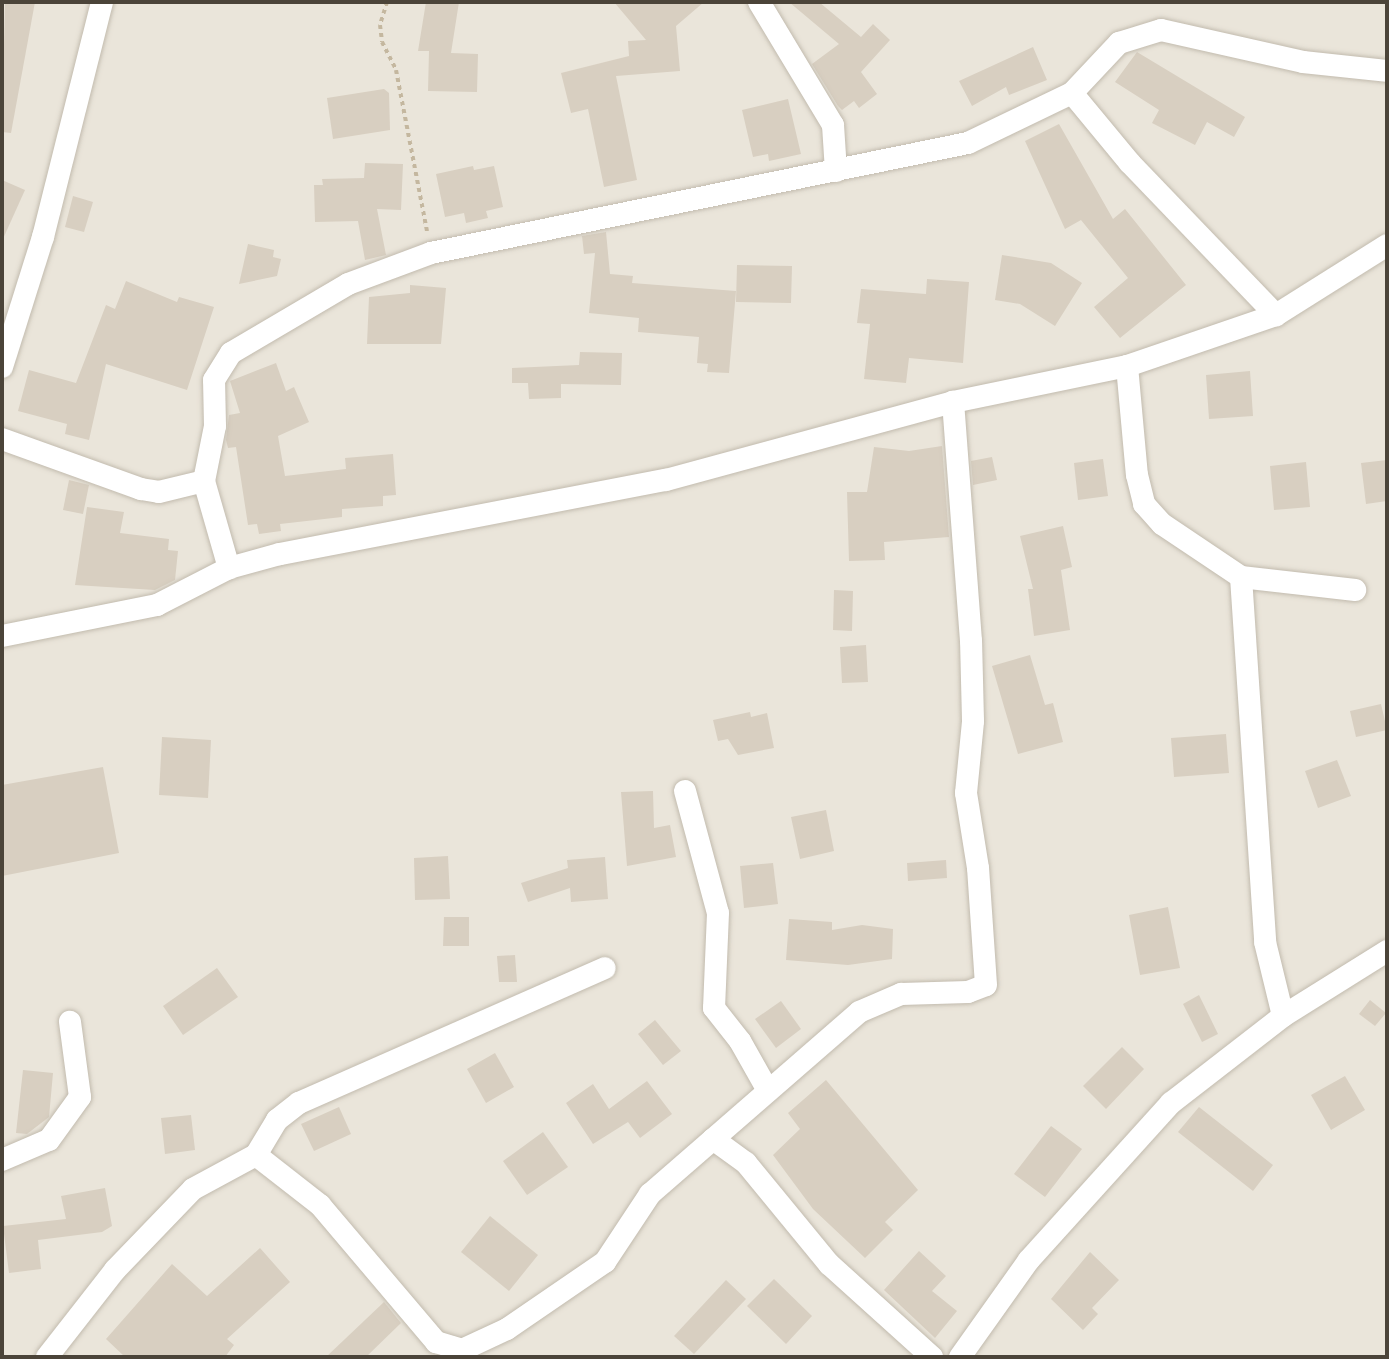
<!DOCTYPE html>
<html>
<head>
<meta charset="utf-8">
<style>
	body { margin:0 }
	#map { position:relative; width:1389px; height:1359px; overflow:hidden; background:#f6f3ec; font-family:Manrope,sans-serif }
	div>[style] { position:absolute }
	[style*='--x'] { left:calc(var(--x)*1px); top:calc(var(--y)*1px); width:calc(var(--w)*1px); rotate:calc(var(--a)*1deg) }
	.residential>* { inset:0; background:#eae5da }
	.building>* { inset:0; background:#d8cfc1 }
	.path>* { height:4px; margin-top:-2px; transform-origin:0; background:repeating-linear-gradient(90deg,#c4b79f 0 4px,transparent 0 8px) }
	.roads { filter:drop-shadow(0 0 2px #c2bbae) drop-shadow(0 0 2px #c2bbae) }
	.minor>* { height:22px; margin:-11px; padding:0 11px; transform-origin:11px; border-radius:11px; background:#fff }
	span { translate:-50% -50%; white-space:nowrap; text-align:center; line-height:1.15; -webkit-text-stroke:6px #fff; paint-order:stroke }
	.frame { position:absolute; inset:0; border:4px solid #4b4439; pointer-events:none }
</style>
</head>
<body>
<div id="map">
	<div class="residential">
		<div style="clip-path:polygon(2px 2px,1387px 2px,1387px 1357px,2px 1357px)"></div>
	</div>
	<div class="building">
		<div style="clip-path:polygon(5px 2px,35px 2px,11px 133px,2px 132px)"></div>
		<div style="clip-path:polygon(426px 2px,459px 2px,451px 53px,478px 54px,477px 92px,428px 91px,429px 51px,418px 51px)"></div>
		<div style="clip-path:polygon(614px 2px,704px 2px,676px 26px,680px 71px,616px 76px,637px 180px,604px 187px,588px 109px,571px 113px,561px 73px,629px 56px,628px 41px,646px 40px)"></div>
		<div style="clip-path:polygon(789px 2px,819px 2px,861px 37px,873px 24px,890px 40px,861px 72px,877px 94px,859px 108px,854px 101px,842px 110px,838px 106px,812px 64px,839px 44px)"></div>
		<div style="clip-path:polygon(1033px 47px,1047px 80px,1009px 95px,1006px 87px,972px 106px,959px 81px)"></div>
		<div style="clip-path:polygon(1137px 52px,1245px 117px,1234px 137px,1207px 122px,1195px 145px,1152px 123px,1159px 110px,1115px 82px)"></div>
		<div style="clip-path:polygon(384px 89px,389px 93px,390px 130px,333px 139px,327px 98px)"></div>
		<div style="clip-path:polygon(788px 99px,801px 154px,769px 161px,768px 154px,753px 157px,742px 110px)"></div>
		<div style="clip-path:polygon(1059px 124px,1113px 219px,1125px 209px,1186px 285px,1120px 338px,1094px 307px,1128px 278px,1081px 220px,1065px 229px,1025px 141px)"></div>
		<div style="clip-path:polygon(365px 163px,403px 164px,401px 210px,377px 209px,386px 255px,365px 260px,358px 221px,315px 222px,314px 185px,323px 185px,322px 179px,364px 178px)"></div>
		<div style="clip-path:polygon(473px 166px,474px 170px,494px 166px,503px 207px,486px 211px,488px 218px,466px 223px,464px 213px,445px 217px,436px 174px)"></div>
		<div style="clip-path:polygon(2px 180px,25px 190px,2px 241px)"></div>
		<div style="clip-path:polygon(73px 196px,93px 202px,84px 232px,65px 227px)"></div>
		<div style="clip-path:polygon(606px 232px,610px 274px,633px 276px,632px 283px,736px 291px,729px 373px,707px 372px,708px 364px,697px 363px,699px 337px,638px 332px,639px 318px,589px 313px,595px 253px,584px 254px,582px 236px)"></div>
		<div style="clip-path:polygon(248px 244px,274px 250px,273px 257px,281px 259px,277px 276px,239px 284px)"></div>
		<div style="clip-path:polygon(1002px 255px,1051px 263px,1082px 283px,1055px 326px,1020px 304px,995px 300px)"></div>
		<div style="clip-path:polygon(737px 265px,792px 266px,791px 303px,736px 302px)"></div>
		<div style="clip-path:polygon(927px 279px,969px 282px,963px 363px,909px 358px,906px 383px,864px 379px,870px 324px,857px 323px,861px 289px,926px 294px)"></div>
		<div style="clip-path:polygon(126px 281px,177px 302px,179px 297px,214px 307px,187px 390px,106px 364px,89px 440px,65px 434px,67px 424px,18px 411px,29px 370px,76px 383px,106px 305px,115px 309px)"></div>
		<div style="clip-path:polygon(410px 285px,446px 288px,441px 344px,367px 344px,369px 297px,410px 293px)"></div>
		<div style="clip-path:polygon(580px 352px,622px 353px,621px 385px,561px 384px,561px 398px,529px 399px,528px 383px,512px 383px,512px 368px,579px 365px)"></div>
		<div style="clip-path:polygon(276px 363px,286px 391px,294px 387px,309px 422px,278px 436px,285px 476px,346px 469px,345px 458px,393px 454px,396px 495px,383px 496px,383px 506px,342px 509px,342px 517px,280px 524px,281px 531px,259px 534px,257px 524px,248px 525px,236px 447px,228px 448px,226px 440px,229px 415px,240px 413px,230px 381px)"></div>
		<div style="clip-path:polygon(1250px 371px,1253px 416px,1209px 419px,1206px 375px)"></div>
		<div style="clip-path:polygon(942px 446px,949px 537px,884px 542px,885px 560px,849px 561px,847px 492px,867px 492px,874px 447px,909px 451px)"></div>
		<div style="clip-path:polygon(992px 457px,997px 480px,973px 485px,971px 461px)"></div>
		<div style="clip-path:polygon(1103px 459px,1108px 496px,1078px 500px,1074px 463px)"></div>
		<div style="clip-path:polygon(1387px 460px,1387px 501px,1366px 504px,1361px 463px)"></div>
		<div style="clip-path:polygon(1306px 462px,1310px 507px,1274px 510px,1270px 466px)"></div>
		<div style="clip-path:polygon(69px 480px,89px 485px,83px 514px,63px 510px)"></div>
		<div style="clip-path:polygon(87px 507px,124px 512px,120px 533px,169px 539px,168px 550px,178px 551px,175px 580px,155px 590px,75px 585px)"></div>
		<div style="clip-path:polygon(1063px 526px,1072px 567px,1061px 570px,1070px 630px,1034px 636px,1028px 589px,1033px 589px,1020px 536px)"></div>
		<div style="clip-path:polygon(834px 590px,853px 591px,852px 631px,833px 630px)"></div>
		<div style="clip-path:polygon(866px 645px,868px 682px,842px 683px,840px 647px)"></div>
		<div style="clip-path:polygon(1030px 655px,1045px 705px,1053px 703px,1063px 742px,1018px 754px,992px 666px)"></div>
		<div style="clip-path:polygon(1381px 704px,1387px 730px,1356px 737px,1350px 711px)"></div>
		<div style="clip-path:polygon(750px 712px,751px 717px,767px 713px,774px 748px,738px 755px,728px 739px,718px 741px,713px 720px)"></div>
		<div style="clip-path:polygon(1226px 734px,1229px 773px,1174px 777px,1171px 738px)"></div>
		<div style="clip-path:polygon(162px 737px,211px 740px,208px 798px,159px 795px)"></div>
		<div style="clip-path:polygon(1337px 760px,1351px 796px,1318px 808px,1305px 771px)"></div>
		<div style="clip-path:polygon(103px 767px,119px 853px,2px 876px,2px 785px)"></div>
		<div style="clip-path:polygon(653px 791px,654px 828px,670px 825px,676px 857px,627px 866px,621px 792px)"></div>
		<div style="clip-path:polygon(826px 810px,834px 851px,800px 859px,791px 817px)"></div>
		<div style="clip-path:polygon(448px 856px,450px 899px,415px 900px,414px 858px)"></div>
		<div style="clip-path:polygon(605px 857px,608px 899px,571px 902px,570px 888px,528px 902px,521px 883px,568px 868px,567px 860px)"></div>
		<div style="clip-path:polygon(946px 860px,947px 878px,908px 881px,907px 863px)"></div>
		<div style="clip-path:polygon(773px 863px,778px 904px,744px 908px,740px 866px)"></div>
		<div style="clip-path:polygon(1168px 907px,1180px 968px,1140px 975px,1129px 915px)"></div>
		<div style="clip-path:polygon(444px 917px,469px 917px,469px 946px,443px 946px)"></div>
		<div style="clip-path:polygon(789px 919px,832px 922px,832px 930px,862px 925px,893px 929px,892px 959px,848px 965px,786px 960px)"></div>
		<div style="clip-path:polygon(515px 955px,517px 982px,499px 982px,497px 956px)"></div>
		<div style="clip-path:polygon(217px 968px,238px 997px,183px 1035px,163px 1006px)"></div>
		<div style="clip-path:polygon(1199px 995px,1218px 1034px,1202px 1042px,1183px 1004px)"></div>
		<div style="clip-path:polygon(1370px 1000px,1386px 1013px,1375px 1026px,1359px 1014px)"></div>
		<div style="clip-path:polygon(781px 1001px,801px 1029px,776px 1048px,755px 1019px)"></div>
		<div style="clip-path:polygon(655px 1020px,681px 1051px,663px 1065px,638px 1034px)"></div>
		<div style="clip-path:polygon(1122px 1047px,1144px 1069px,1106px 1109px,1083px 1086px)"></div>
		<div style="clip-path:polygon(495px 1053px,514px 1087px,486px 1103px,467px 1069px)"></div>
		<div style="clip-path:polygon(23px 1070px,53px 1073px,49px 1117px,27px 1134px,16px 1133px)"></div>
		<div style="clip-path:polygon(1345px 1076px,1365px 1110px,1331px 1130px,1311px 1095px)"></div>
		<div style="clip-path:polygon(826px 1080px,918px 1190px,885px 1222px,893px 1230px,865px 1258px,813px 1209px,773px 1155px,800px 1129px,788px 1113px)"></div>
		<div style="clip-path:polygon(647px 1081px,672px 1114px,640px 1138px,628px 1122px,593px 1144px,566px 1103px,593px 1084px,609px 1109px)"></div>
		<div style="clip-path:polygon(339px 1107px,351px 1134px,314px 1151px,301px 1124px)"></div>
		<div style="clip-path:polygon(1199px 1107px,1273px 1165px,1253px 1191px,1178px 1132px)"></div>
		<div style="clip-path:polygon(191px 1115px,195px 1150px,165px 1154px,161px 1118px)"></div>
		<div style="clip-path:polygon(1051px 1126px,1082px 1149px,1045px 1197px,1014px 1174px)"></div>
		<div style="clip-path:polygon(543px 1132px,568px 1167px,527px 1195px,503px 1161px)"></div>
		<div style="clip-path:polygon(105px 1188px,112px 1226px,102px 1232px,38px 1240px,41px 1269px,9px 1273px,3px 1226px,66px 1219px,61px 1196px)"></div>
		<div style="clip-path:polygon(490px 1216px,538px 1255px,509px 1291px,461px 1252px)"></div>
		<div style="clip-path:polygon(260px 1248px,290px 1282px,227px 1339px,234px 1345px,225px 1357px,125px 1357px,106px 1339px,172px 1264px,207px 1296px)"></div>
		<div style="clip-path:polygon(919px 1251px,946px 1276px,932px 1291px,957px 1311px,935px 1338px,884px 1290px)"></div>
		<div style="clip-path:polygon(1090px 1252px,1119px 1280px,1092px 1308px,1098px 1314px,1083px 1330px,1051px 1299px)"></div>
		<div style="clip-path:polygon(774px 1279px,812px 1316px,786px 1344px,747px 1306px)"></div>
		<div style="clip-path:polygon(726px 1280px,746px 1299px,694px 1354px,674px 1336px)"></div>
		<div style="clip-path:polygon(384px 1302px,401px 1323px,366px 1357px,326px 1357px)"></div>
	</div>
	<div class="path">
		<div style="--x:387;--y:2;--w:24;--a:107"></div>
		<div style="--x:380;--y:25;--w:17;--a:83"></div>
		<div style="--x:382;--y:42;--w:31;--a:63"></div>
		<div style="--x:396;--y:70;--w:164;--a:79.1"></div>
	</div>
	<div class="roads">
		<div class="minor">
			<div style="--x:759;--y:2;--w:144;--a:59"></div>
			<div style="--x:833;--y:125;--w:46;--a:86.3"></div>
			<div style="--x:1072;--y:93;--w:69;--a:-46.8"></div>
			<div style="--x:1119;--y:43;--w:44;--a:-17.2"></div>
			<div style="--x:1161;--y:30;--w:146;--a:12.7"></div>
			<div style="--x:1303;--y:62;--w:84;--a:6.1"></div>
			<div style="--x:1127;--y:366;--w:109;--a:84.8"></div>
			<div style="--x:1137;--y:475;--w:30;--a:76"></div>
			<div style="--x:1144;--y:504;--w:27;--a:48"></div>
			<div style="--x:1162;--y:524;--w:95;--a:33.9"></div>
			<div style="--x:1241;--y:577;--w:115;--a:6.5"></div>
			<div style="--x:2;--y:367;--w:136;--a:-72.5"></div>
			<div style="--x:43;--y:237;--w:242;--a:-75.9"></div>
			<div style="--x:2;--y:439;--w:148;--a:19.8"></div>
			<div style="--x:141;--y:489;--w:18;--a:9"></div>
			<div style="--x:159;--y:492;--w:46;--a:-13.7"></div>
			<div style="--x:204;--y:481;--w:56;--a:-78.7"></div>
			<div style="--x:215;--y:426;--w:46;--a:-91.2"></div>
			<div style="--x:214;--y:380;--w:32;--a:-58"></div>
			<div style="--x:231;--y:353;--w:136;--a:-30.5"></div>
			<div style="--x:348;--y:284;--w:89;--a:-20.5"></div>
			<div style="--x:431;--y:253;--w:548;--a:-11.58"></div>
			<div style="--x:968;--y:143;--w:115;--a:-25.7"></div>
			<div style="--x:1072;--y:93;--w:91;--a:50.4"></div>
			<div style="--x:1130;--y:163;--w:211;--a:46.2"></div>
			<div style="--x:204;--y:481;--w:91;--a:74"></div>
			<div style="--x:1241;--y:577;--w:366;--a:86.2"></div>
			<div style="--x:1265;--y:942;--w:76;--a:76.3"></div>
			<div style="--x:2;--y:636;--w:158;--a:-11.3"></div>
			<div style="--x:157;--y:605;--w:81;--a:-27.2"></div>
			<div style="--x:229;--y:568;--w:53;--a:-15.4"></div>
			<div style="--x:280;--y:554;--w:393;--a:-10.9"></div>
			<div style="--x:666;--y:480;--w:297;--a:-15.2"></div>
			<div style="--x:953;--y:402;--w:178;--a:-11.7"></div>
			<div style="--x:1127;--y:366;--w:157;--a:-18.9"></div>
			<div style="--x:1276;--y:315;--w:131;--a:-32.2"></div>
			<div style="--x:685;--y:791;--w:126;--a:74.9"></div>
			<div style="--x:718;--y:913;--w:95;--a:92.4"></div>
			<div style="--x:714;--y:1008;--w:42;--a:51.8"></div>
			<div style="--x:740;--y:1041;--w:55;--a:60.6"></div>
			<div style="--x:713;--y:1139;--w:41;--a:36"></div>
			<div style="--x:746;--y:1163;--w:131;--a:50.6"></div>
			<div style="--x:829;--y:1264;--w:139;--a:42.1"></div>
			<div style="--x:256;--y:1155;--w:81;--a:38"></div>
			<div style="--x:320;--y:1205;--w:180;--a:49.7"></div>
			<div style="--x:436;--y:1342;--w:27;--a:17"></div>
			<div style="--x:462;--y:1350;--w:50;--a:-25"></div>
			<div style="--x:507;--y:1329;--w:119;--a:-34.4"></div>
			<div style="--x:605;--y:1262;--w:82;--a:-56.5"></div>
			<div style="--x:650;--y:1194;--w:277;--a:-41"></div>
			<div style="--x:859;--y:1012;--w:46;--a:-23.2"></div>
			<div style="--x:901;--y:994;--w:67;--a:-1.7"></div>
			<div style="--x:968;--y:992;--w:19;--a:-21"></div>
			<div style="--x:986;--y:985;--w:117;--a:-93.9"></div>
			<div style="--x:978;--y:868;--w:76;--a:-99.1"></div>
			<div style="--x:966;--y:793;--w:72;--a:-84.4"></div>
			<div style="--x:973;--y:721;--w:80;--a:-91.4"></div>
			<div style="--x:971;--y:641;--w:240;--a:-94.3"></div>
			<div style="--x:2;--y:1160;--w:51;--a:-23.1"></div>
			<div style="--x:49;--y:1140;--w:53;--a:-54.2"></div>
			<div style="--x:80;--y:1097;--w:76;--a:-97.6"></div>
			<div style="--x:47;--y:1357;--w:110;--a:-52"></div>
			<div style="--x:115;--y:1270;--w:112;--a:-46.1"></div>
			<div style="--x:193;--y:1189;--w:72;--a:-28.4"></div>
			<div style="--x:256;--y:1155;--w:41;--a:-59"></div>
			<div style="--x:277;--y:1120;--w:28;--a:-38"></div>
			<div style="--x:299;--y:1103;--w:334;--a:-23.8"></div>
			<div style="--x:960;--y:1357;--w:119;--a:-54.6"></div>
			<div style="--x:1029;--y:1260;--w:212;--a:-47.9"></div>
			<div style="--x:1171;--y:1103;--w:142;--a:-37.8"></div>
			<div style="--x:1283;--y:1016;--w:123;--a:-32"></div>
		</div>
	</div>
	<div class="frame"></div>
</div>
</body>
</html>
